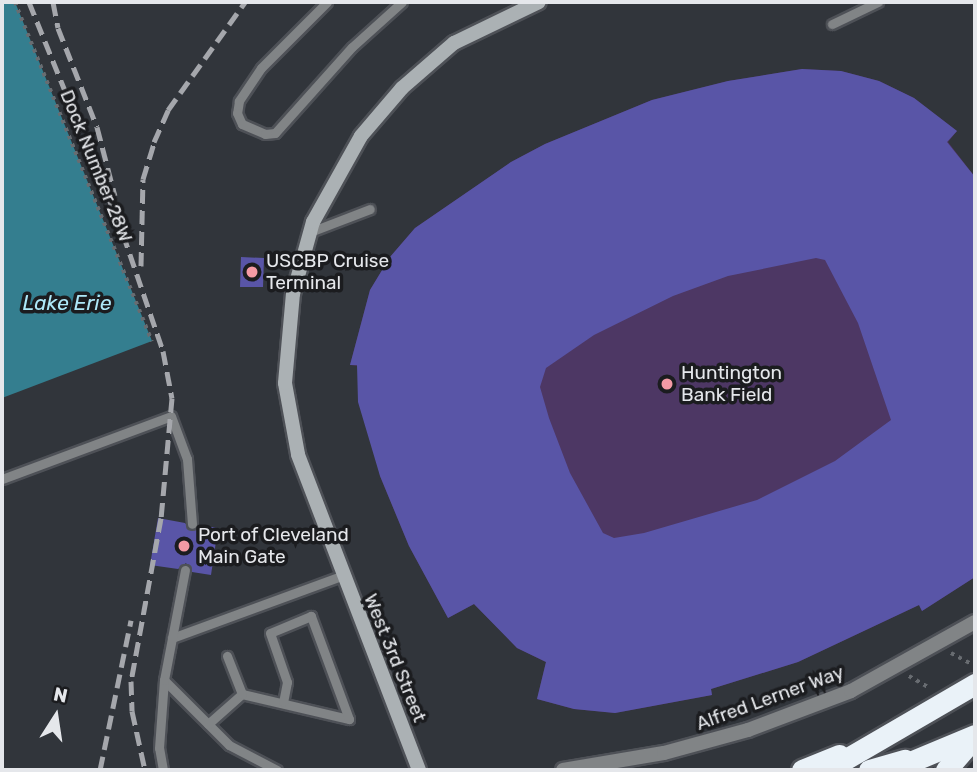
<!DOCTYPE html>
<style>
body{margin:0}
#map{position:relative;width:977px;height:772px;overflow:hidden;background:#31353b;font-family:Rubik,sans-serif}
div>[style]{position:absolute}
.green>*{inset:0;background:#4d3764}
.water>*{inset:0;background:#347e8f}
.building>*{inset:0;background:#5955a7}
.path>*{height:3.5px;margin-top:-1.75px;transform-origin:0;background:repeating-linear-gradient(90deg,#686c71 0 3.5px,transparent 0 8.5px)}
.roads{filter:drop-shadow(2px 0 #4e5157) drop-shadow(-2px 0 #4e5157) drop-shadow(0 2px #4e5157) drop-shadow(0 -2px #4e5157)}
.lane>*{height:9px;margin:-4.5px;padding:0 4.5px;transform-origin:4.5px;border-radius:4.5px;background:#818486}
.street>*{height:14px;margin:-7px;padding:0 7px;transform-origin:7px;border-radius:7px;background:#818486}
.secondary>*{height:14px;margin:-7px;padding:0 7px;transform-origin:7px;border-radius:7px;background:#abb1b4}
.highway>*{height:21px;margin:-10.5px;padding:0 10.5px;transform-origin:10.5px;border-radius:10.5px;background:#eaf2f8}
.rail>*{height:5px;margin-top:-2.5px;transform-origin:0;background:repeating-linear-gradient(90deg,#a5a7ac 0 14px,transparent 0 21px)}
.dots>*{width:19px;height:19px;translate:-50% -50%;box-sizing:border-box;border:4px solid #1b1c1f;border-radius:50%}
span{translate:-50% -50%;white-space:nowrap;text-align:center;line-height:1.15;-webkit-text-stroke:7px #1b1c1f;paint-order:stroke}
.street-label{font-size:19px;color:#e5e7eb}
.poi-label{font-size:19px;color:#e5e7eb}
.left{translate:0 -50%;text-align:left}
.water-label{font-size:21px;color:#aee8f8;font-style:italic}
.frame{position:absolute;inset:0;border:4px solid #e5e7eb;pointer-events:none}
.north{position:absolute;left:21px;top:681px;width:70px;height:70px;-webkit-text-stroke:5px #1b1c1f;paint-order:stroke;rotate:12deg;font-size:19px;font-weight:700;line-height:28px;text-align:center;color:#e5e7eb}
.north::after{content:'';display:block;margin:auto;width:24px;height:32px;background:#e5e7eb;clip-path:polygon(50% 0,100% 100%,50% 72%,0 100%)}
</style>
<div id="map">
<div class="green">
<i style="clip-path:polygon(802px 69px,841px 71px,879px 81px,914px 98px,957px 131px,948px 142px,975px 177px,975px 577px,922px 611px,919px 605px,798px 662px,711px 689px,712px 695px,615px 713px,574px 709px,537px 699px,546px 662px,517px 648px,474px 604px,448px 618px,409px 546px,380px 476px,357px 366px,350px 365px,370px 290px,390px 257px,415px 228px,511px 162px,545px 144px,652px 100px,728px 81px)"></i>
</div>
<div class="water">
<i style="clip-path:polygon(2px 2px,15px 2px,152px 341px,2px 398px)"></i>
</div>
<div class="building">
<i style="clip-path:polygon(evenodd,802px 69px,841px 71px,879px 81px,914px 98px,957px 131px,947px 142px,975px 177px,975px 577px,922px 611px,919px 605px,798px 662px,711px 689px,712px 695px,615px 713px,574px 709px,537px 699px,546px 662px,517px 648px,474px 604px,448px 618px,409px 546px,380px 476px,358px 402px,357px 365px,350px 365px,370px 290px,390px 257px,415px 228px,511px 162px,545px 144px,652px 100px,728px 81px,802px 69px,816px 258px,825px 260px,858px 323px,891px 420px,835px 461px,757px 500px,644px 533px,614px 538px,603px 533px,570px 473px,549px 418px,540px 387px,546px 368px,594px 335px,673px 296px,728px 276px,816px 258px)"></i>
<i style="clip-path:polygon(241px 257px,264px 258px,263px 287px,240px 287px)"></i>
<i style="clip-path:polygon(158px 518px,185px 523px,192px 531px,199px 525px,218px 528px,211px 575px,192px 572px,186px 563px,178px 569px,150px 565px)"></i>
</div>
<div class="path">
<i style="left:15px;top:2px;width:366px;rotate:68deg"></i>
<i style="left:951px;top:653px;width:27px;rotate:28deg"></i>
<i style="left:909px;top:676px;width:24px;rotate:30deg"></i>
</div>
<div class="roads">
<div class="lane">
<i style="left:327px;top:2px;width:93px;rotate:135deg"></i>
<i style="left:261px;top:68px;width:40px;rotate:124deg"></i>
<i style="left:239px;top:101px;width:12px;rotate:99deg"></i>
<i style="left:237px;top:113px;width:12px;rotate:66deg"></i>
<i style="left:242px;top:124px;width:25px;rotate:23deg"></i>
<i style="left:265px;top:134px;width:10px;rotate:-6deg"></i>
<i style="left:275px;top:133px;width:115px;rotate:-48.2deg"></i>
<i style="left:352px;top:47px;width:67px;rotate:-42deg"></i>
<i style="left:832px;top:24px;width:51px;rotate:-25.6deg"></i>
<i style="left:310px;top:232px;width:64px;rotate:-21deg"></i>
<i style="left:2px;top:479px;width:180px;rotate:-20.4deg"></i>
<i style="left:171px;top:416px;width:46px;rotate:69.6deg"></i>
<i style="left:187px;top:459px;width:65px;rotate:85.6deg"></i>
<i style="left:172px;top:638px;width:180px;rotate:-20.1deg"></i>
<i style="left:164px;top:680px;width:92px;rotate:45deg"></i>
<i style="left:229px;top:745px;width:54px;rotate:27.5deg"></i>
<i style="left:242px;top:694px;width:110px;rotate:13.2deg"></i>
<i style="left:349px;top:719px;width:110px;rotate:-110.3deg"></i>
<i style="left:311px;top:616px;width:44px;rotate:157.5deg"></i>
<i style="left:270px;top:633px;width:52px;rotate:70.9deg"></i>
<i style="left:287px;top:682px;width:20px;rotate:101deg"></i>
<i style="left:208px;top:724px;width:45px;rotate:-41.4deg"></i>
<i style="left:242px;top:694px;width:41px;rotate:-111.5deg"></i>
<i style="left:163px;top:770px;width:22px;rotate:-100deg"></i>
<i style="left:159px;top:748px;width:68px;rotate:-85.8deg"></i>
<i style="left:164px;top:680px;width:112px;rotate:-79.2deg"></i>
</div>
<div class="street">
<i style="left:563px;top:770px;width:102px;rotate:-9.6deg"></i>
<i style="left:664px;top:753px;width:87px;rotate:-15.3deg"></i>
<i style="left:748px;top:730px;width:110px;rotate:-20.7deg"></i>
<i style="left:851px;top:691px;width:142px;rotate:-29.1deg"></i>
</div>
<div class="secondary">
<i style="left:419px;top:770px;width:338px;rotate:-111deg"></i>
<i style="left:298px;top:454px;width:72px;rotate:-100.4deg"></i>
<i style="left:285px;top:383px;width:89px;rotate:-84.9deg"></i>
<i style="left:293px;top:294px;width:75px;rotate:-74.5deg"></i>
<i style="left:313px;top:222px;width:98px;rotate:-60.8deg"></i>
<i style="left:361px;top:136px;width:63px;rotate:-49.5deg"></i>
<i style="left:402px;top:88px;width:69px;rotate:-40.9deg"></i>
<i style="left:454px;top:43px;width:94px;rotate:-25.8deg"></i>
</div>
<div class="highway">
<i style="left:802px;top:770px;width:40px;rotate:-22deg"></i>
<i style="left:827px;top:770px;width:171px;rotate:-30.2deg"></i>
<i style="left:869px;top:770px;width:37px;rotate:-16deg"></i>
<i style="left:891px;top:770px;width:91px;rotate:-22.6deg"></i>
<i style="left:946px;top:770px;width:43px;rotate:-48.8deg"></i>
</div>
</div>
<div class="rail">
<i style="left:29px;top:2px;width:250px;rotate:67.9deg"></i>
<i style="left:123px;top:234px;width:124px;rotate:71.1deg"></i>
<i style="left:163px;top:351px;width:48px;rotate:79.2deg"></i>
<i style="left:172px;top:398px;width:121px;rotate:95.2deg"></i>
<i style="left:161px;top:518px;width:166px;rotate:100.4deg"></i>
<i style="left:131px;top:681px;width:30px;rotate:88deg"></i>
<i style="left:132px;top:711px;width:60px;rotate:77.6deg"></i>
<i style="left:53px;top:2px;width:26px;rotate:79deg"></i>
<i style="left:58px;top:28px;width:106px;rotate:68.5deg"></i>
<i style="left:97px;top:127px;width:71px;rotate:75.4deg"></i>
<i style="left:141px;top:266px;width:87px;rotate:-88.7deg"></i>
<i style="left:143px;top:179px;width:39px;rotate:-73deg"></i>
<i style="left:154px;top:142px;width:35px;rotate:-66deg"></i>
<i style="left:168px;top:110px;width:133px;rotate:-54.5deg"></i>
<i style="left:100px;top:770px;width:153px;rotate:-78.3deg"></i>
</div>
<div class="dots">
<i style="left:252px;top:272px;background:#f49aa5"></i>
<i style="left:667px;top:384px;background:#f49aa5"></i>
<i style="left:184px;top:546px;background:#f49aa5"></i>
</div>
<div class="street-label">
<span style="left:96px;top:166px;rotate:68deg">Dock Number 28W</span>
<span style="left:395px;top:658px;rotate:68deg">West 3rd Street</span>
<span style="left:770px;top:698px;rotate:-20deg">Alfred Lerner Way</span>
</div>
<div class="poi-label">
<span class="left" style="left:266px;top:272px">USCBP Cruise<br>Terminal</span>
<span class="left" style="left:681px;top:384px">Huntington<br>Bank Field</span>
<span class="left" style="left:198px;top:546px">Port of Cleveland<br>Main Gate</span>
</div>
<div class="water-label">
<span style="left:67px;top:303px">Lake Erie</span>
</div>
<div class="frame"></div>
<div class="north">N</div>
</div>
